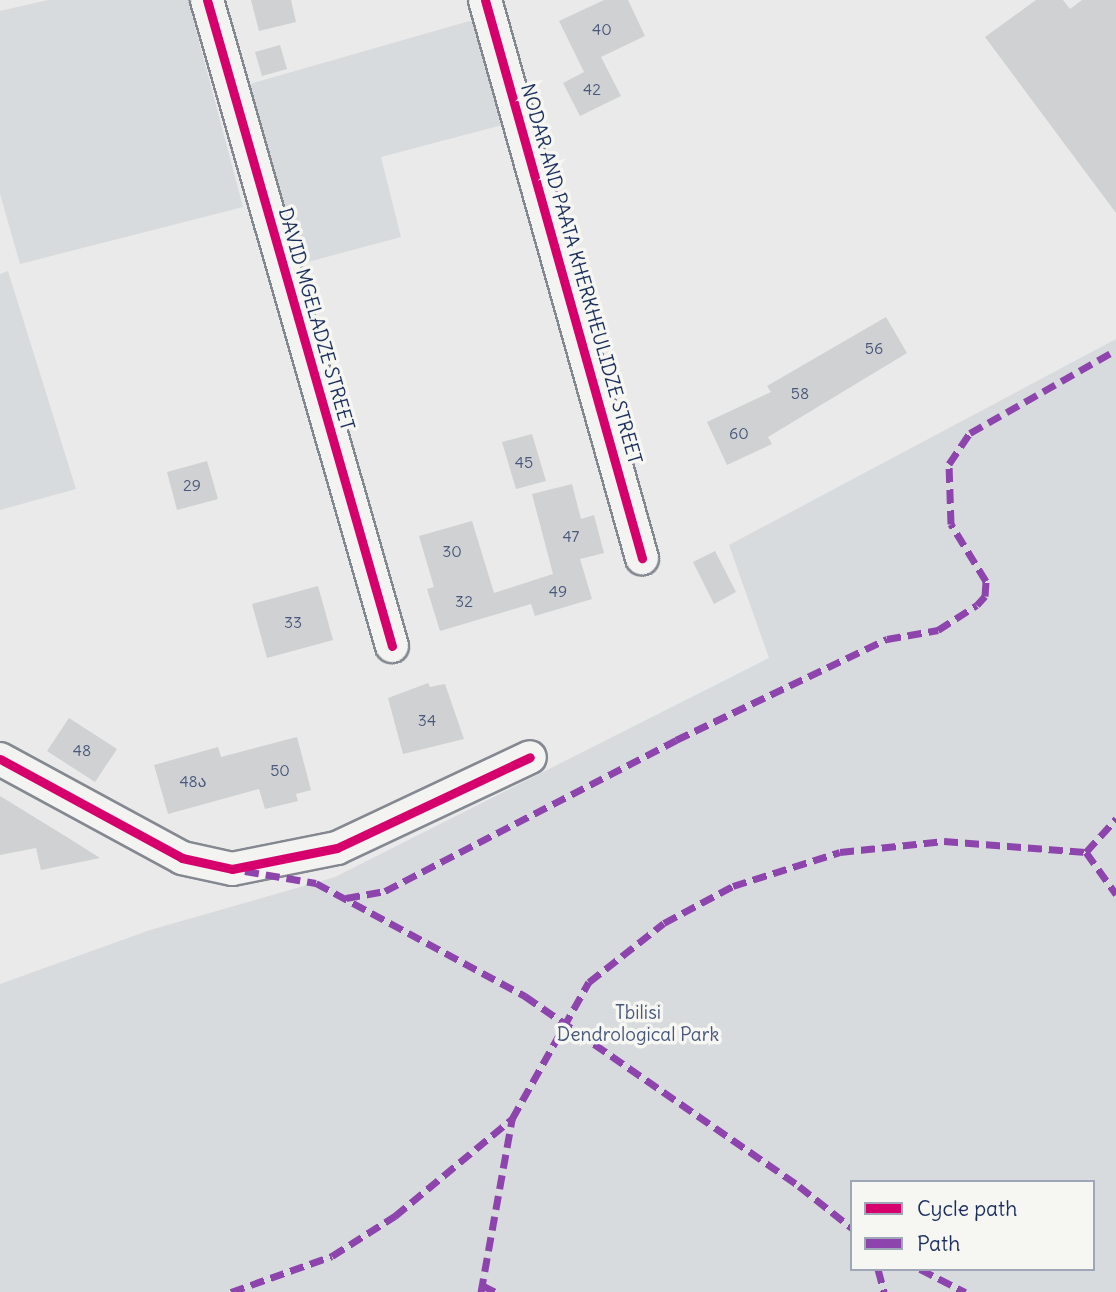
<!DOCTYPE html>
<meta charset="utf-8">
<style>
body{margin:0}
#map{position:relative;width:1116px;height:1292px;overflow:hidden;background:#e9eae9;font-family:Delius,"Noto Sans Georgian",sans-serif}
div>[style]{position:absolute}
.green>*{inset:0;background:#d8dbde}
.building>*{inset:0;background:#d0d1d3}
.roads{filter:drop-shadow(2px 0 #848890) drop-shadow(-2px 0 #848890) drop-shadow(0 2px #848890) drop-shadow(0 -2px #848890)}
.minor>*{height:32px;margin:-16px;padding:0 16px;transform-origin:16px;border-radius:16px;background:#f3f3f2}
.quiet>*{height:7px;margin-top:-3.5px;transform-origin:0;background:repeating-linear-gradient(90deg,#8e44ad 0 14px,transparent 0 21px)}
.cycleway>*{height:9px;margin:-4.5px;padding:0 4.5px;transform-origin:4.5px;border-radius:4.5px;background:#d6006c}
span{translate:-50% -50%;white-space:nowrap;text-align:center;line-height:1.15;-webkit-text-stroke:7px #f6f6f2;paint-order:stroke}
.number-label{font-size:16px;color:#48587b}
.number-label span{-webkit-text-stroke-width:0}
.street-label{font-size:19px;color:#1b2f5e}
.park-label{font-size:19px;color:#47577c}
.legend{position:absolute;left:850px;top:1180px;width:245px;height:91px;box-sizing:border-box;background:#f6f6f2;border:2px solid #9ea6b7;margin:0;padding:9px 12px;list-style:none;font-size:21px;color:#1b2f5e}
.legend li{display:flex;align-items:center;gap:14px;height:35px}
.legend b{width:35px;border:2px solid #9ea6b7}
</style>
<div id="map">
<div class="green">
<i style="clip-path:polygon(48px 0,188px 0,243px 207px,20px 264px,0 194px,0 11px)"></i>
<i style="clip-path:polygon(473px 20px,506px 124px,381px 157px,401px 237px,293px 266px,250px 84px)"></i>
<i style="clip-path:polygon(8px 271px,76px 489px,0 510px,0 274px)"></i>
<i style="clip-path:polygon(evenodd,1116px 339px,1116px 1292px,0 1292px,0 984px,150px 930px,335px 877px,769px 658px,729px 545px,1116px 339px,852px 1182px,1093px 1182px,1093px 1269px,852px 1269px,852px 1182px)"></i>
</div>
<div class="building">
<i style="clip-path:polygon(251px 0,291px 0,296px 22px,259px 31px)"></i>
<i style="clip-path:polygon(604px 0,628px 0,645px 36px,601px 57px,621px 96px,580px 116px,563px 83px,584px 72px,559px 21px)"></i>
<i style="clip-path:polygon(1036px 0,1063px 0,1070px 9px,1082px 0,1116px 0,1116px 213px,985px 37px)"></i>
<i style="clip-path:polygon(280px 45px,287px 69px,262px 76px,255px 52px)"></i>
<i style="clip-path:polygon(886px 317px,907px 353px,768px 437px,772px 444px,727px 465px,707px 422px,771px 392px,767px 386px)"></i>
<i style="clip-path:polygon(532px 434px,546px 481px,516px 489px,502px 442px)"></i>
<i style="clip-path:polygon(207px 461px,218px 499px,177px 510px,167px 472px)"></i>
<i style="clip-path:polygon(572px 484px,581px 519px,594px 515px,604px 553px,580px 559px,592px 599px,535px 616px,531px 604px,440px 631px,427px 589px,434px 587px,419px 536px,472px 521px,494px 593px,553px 574px,532px 494px)"></i>
<i style="clip-path:polygon(715px 551px,736px 592px,714px 604px,693px 562px)"></i>
<i style="clip-path:polygon(318px 586px,333px 640px,267px 658px,252px 604px)"></i>
<i style="clip-path:polygon(428px 683px,430px 687px,445px 684px,464px 739px,403px 754px,388px 698px)"></i>
<i style="clip-path:polygon(69px 718px,117px 749px,95px 782px,47px 751px)"></i>
<i style="clip-path:polygon(297px 737px,311px 790px,296px 794px,298px 801px,265px 809px,259px 789px,168px 814px,154px 765px,218px 747px,221px 757px)"></i>
<i style="clip-path:polygon(0 796px,70px 839px,100px 858px,41px 870px,36px 848px,0 855px)"></i>
</div>
<div class="roads">
<div class="minor">
<i style="left:207px;top:0;width:672px;rotate:74.02deg"></i>
<i style="left:485px;top:0;width:580px;rotate:74.29deg"></i>
<i style="left:0;top:759px;width:207px;rotate:28.5deg"></i>
<i style="left:182px;top:858px;width:51px;rotate:12.4deg"></i>
<i style="left:232px;top:869px;width:107px;rotate:-11.3deg"></i>
<i style="left:337px;top:848px;width:213px;rotate:-25.2deg"></i>
</div>
</div>
<div class="quiet">
<i style="left:1086px;top:852px;width:52px;rotate:54.5deg"></i>
<i style="left:1086px;top:852px;width:45px;rotate:-47.7deg"></i>
<i style="left:245px;top:871px;width:72px;rotate:9.6deg"></i>
<i style="left:316px;top:883px;width:238px;rotate:28.4deg"></i>
<i style="left:525px;top:996px;width:333px;rotate:34.7deg"></i>
<i style="left:799px;top:1186px;width:68px;rotate:38.4deg"></i>
<i style="left:346px;top:898px;width:40px;rotate:-10deg"></i>
<i style="left:385px;top:891px;width:328px;rotate:-27.4deg"></i>
<i style="left:676px;top:740px;width:234px;rotate:-25.6deg"></i>
<i style="left:887px;top:639px;width:52px;rotate:-10deg"></i>
<i style="left:938px;top:630px;width:46px;rotate:-32.7deg"></i>
<i style="left:977px;top:605px;width:12px;rotate:-48deg"></i>
<i style="left:985px;top:596px;width:15px;rotate:-86deg"></i>
<i style="left:986px;top:581px;width:67px;rotate:-121.6deg"></i>
<i style="left:951px;top:524px;width:60px;rotate:-91.9deg"></i>
<i style="left:949px;top:464px;width:37px;rotate:-56deg"></i>
<i style="left:970px;top:433px;width:168px;rotate:-29.6deg"></i>
<i style="left:878px;top:1269px;width:24px;rotate:75deg"></i>
<i style="left:920px;top:1269px;width:51px;rotate:27.1deg"></i>
<i style="left:482px;top:1285px;width:16px;rotate:27deg"></i>
<i style="left:231px;top:1292px;width:107px;rotate:-19.6deg"></i>
<i style="left:332px;top:1256px;width:75px;rotate:-32.4deg"></i>
<i style="left:395px;top:1216px;width:152px;rotate:-39.7deg"></i>
<i style="left:512px;top:1119px;width:157px;rotate:-60.7deg"></i>
<i style="left:589px;top:982px;width:95px;rotate:-38.2deg"></i>
<i style="left:664px;top:923px;width:78px;rotate:-28.2deg"></i>
<i style="left:733px;top:886px;width:112px;rotate:-17.6deg"></i>
<i style="left:840px;top:852px;width:105px;rotate:-6deg"></i>
<i style="left:944px;top:841px;width:142px;rotate:4.4deg"></i>
<i style="left:481px;top:1292px;width:176px;rotate:-79.8deg"></i>
</div>
<div class="cycleway">
<i style="left:207px;top:0;width:672px;rotate:74.02deg"></i>
<i style="left:485px;top:0;width:580px;rotate:74.29deg"></i>
<i style="left:0;top:759px;width:207px;rotate:28.5deg"></i>
<i style="left:182px;top:858px;width:51px;rotate:12.4deg"></i>
<i style="left:232px;top:869px;width:107px;rotate:-11.3deg"></i>
<i style="left:337px;top:848px;width:213px;rotate:-25.2deg"></i>
</div>
<div class="number-label">
<span style="left:602px;top:29px">40</span>
<span style="left:592px;top:89px">42</span>
<span style="left:874px;top:348px">56</span>
<span style="left:800px;top:393px">58</span>
<span style="left:739px;top:433px">60</span>
<span style="left:524px;top:462px">45</span>
<span style="left:192px;top:485px">29</span>
<span style="left:571px;top:536px">47</span>
<span style="left:452px;top:551px">30</span>
<span style="left:558px;top:591px">49</span>
<span style="left:464px;top:601px">32</span>
<span style="left:293px;top:622px">33</span>
<span style="left:427px;top:720px">34</span>
<span style="left:82px;top:750px">48</span>
<span style="left:280px;top:770px">50</span>
<span style="left:193px;top:781px">48ა</span>
</div>
<div class="street-label">
<span style="left:581px;top:274px;rotate:74deg">NODAR AND PAATA KHERKHEULIDZE STREET</span>
<span style="left:316px;top:319px;rotate:74deg">DAVID MGELADZE STREET</span>
</div>
<div class="park-label">
<span style="left:638px;top:1024px">Tbilisi<br>Dendrological Park</span>
</div>
<ul class="legend">
<li><b style="height:9px;background:#d6006c"></b>Cycle path</li>
<li><b style="height:9px;background:#8e44ad"></b>Path</li>
</ul>
</div>
